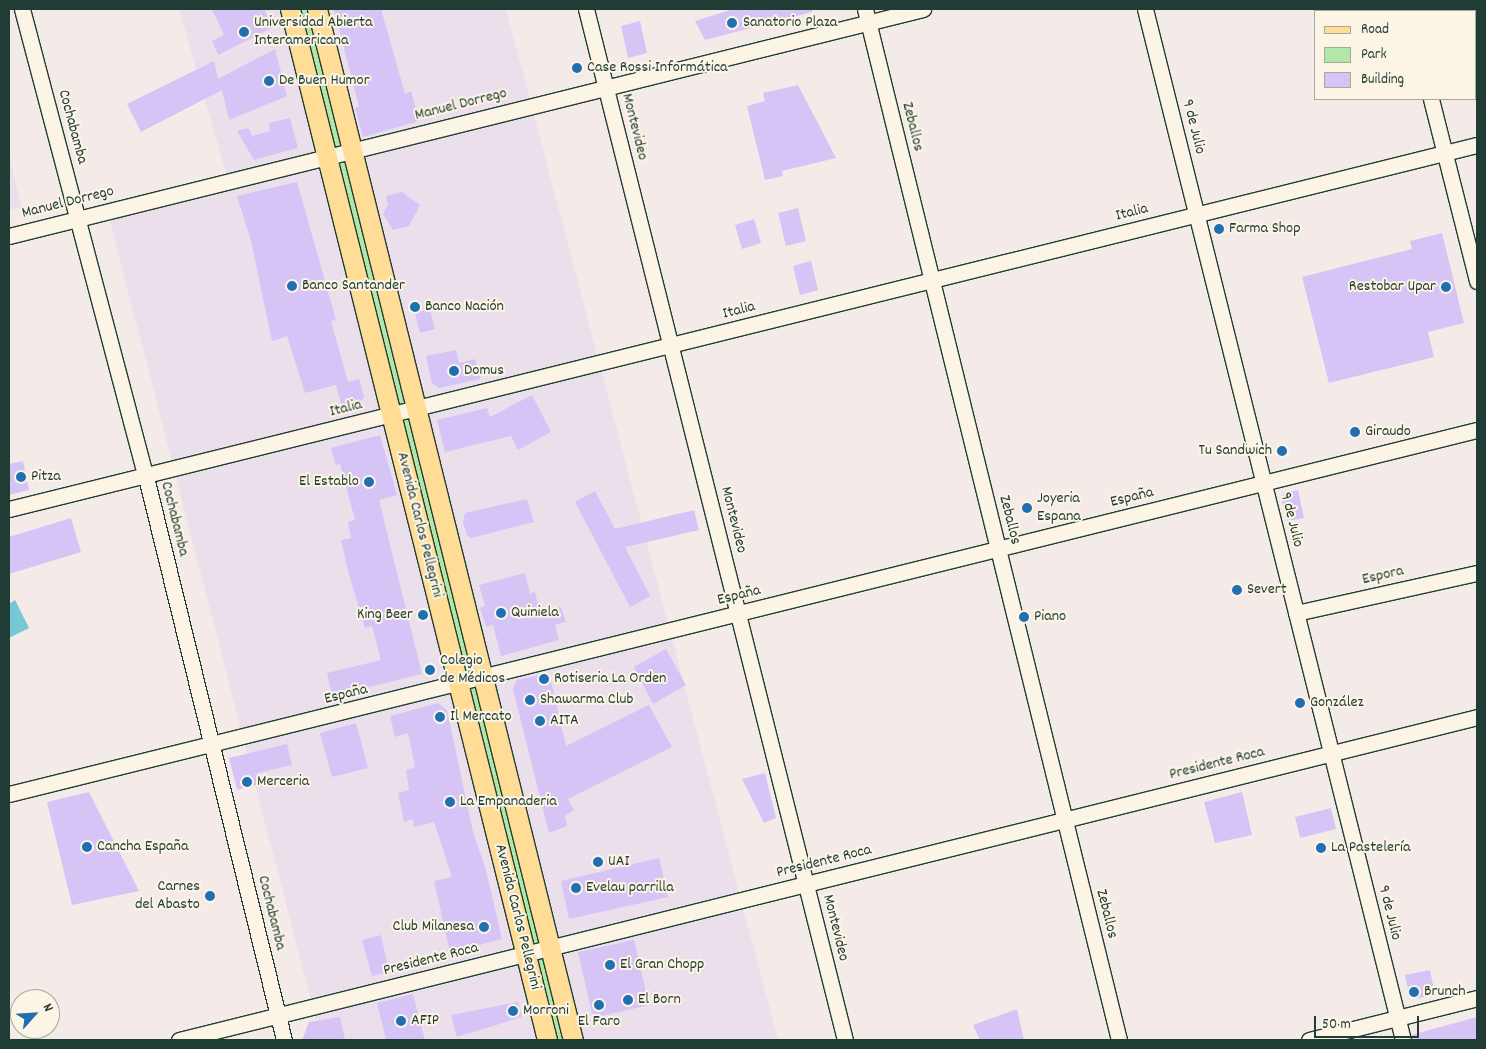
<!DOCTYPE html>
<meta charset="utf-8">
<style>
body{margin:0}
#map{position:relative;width:1486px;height:1049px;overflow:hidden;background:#f4ebe8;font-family:Dekko,sans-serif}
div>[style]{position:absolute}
.built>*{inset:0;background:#ebdfec}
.green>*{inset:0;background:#b2e7aa}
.water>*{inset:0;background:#78c6d6}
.building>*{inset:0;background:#d5c4f5}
.roads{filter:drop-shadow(1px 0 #1f3d34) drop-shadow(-1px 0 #1f3d34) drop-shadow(0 1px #1f3d34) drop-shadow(0 -1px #1f3d34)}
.minor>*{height:15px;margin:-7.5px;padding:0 7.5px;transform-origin:7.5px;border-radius:7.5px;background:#fcf5e5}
.major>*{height:19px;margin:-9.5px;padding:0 9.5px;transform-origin:9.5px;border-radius:9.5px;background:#ffdd96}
.dots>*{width:14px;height:14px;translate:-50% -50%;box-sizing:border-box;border:2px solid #fcf5e5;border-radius:50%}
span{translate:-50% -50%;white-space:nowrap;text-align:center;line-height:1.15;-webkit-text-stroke:4px #fcf5e5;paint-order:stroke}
.poi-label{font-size:16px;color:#1f3d34}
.left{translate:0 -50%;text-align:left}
.right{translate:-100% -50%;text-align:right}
.street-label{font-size:16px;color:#1f3d34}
.frame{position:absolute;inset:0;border:10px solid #1f3d34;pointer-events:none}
.legend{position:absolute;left:1314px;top:10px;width:162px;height:90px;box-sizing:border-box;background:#fcf5e5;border:1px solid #a4ab9e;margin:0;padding:6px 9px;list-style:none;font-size:15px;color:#1f3d34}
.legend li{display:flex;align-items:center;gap:10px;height:25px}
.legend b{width:25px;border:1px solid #a4ab9e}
.north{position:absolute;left:10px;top:989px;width:50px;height:50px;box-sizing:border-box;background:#fcf5e5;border:1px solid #a4ab9e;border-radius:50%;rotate:64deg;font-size:14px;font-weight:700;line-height:20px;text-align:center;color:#1f3d34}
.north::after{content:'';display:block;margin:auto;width:18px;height:22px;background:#1f6fb2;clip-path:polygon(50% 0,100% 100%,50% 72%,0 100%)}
.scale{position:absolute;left:1314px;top:1016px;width:105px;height:22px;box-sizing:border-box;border:2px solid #1f3d34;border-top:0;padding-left:6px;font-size:15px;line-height:18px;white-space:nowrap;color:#1f3d34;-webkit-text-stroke:4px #fcf5e5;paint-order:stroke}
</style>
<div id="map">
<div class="built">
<i style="clip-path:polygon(179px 9px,506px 9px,778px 1040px,321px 1040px,105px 202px,231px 191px)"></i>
<i style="clip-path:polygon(9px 154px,22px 207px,9px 210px)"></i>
</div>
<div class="green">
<i style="clip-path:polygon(290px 9px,317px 9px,573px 1040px,547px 1040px)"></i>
</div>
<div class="water">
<i style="clip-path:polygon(15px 600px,29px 628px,9px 638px,9px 604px)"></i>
</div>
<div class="building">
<i style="clip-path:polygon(212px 9px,264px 9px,272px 28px,218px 55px,212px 41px,224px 35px)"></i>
<i style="clip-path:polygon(334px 9px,381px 9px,405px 94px,411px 91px,419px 121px,363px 137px,355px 108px,359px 107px)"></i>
<i style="clip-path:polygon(733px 9px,812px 9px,812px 12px,705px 40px,695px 21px)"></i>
<i style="clip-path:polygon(640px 21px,647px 53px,628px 58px,621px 26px)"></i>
<i style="clip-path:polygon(275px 49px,287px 96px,229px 120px,222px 90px,141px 132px,127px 104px,214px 61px,218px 79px)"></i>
<i style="clip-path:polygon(798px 85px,836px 158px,782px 171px,783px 176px,765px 180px,747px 106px,765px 101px,763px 93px)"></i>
<i style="clip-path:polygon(290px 118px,298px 148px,254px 160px,237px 131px,248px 128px,252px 136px,270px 131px,269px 123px)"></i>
<i style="clip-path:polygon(297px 182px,336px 320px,331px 321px,348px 382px,359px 379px,364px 397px,358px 406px,343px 410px,336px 385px,305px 393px,287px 336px,272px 341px,251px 241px,237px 196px)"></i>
<i style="clip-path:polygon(402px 192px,420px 205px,409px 226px,393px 230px,383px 214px,388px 204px,386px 196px)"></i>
<i style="clip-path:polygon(798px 208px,806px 241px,786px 246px,778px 213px)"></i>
<i style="clip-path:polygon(754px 219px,761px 243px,742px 249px,735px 225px)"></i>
<i style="clip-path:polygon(1442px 233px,1464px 323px,1428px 332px,1434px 357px,1329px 383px,1302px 277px,1412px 249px,1410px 241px)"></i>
<i style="clip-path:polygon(811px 261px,818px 290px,800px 295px,793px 266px)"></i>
<i style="clip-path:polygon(430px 309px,435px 329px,420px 333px,415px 313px)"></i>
<i style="clip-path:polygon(456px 350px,459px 363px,475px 359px,480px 379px,439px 388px,432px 383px,426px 356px)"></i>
<i style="clip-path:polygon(532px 395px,551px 432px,518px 450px,511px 436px,445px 452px,437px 420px,487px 408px,490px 417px)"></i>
<i style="clip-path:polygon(380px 435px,397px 495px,379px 500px,422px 674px,332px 696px,327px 673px,381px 660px,372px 626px,365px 628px,348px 571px,341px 540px,351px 538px,348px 522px,355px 520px,340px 464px,336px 465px,331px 448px)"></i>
<i style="clip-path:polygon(23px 461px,29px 490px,9px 495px,9px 464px)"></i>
<i style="clip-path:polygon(1298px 490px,1304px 518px,1287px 521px,1281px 498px,1284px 493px)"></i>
<i style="clip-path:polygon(595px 491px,615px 529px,694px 510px,699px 530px,625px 547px,650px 596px,630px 607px,575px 502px)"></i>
<i style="clip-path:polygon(527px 499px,534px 522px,471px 538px,467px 535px,463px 523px,465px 513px)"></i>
<i style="clip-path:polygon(71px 518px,81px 552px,9px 574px,9px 537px)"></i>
<i style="clip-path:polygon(525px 573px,530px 594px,535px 592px,540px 613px,561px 607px,566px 622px,555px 625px,559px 640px,501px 656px,493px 625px,486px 627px,480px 608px,485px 606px,479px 585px)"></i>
<i style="clip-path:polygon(666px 649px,686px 685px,653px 704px,634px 667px)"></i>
<i style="clip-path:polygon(549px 673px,566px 746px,649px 705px,672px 747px,568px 799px,574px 810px,565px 816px,567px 826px,549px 833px,513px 689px,517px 680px)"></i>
<i style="clip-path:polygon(438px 703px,447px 710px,473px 832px,486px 870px,502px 939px,450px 952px,434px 881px,452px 877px,434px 822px,414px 827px,413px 819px,404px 822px,398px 793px,409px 790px,406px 770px,415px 767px,408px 733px,395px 737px,390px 716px)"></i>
<i style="clip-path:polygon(356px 723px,368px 768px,332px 777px,320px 733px)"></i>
<i style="clip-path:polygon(287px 744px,292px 765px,257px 773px,260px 784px,237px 790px,229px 758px)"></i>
<i style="clip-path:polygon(765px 773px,776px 818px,764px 823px,742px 779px)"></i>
<i style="clip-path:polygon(89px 792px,139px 891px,72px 905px,47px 802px)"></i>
<i style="clip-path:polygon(1242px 792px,1252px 835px,1215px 843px,1204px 802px)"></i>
<i style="clip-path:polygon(1331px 808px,1336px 829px,1300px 838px,1295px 817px)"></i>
<i style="clip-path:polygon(659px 858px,668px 897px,569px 919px,561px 881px)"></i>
<i style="clip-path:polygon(381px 935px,389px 972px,372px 976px,362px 940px)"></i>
<i style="clip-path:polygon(634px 940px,649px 1005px,593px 1018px,578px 952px)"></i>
<i style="clip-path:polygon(1430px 970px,1435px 995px,1414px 999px,1409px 994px,1405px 975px)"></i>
<i style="clip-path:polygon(413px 994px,425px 1040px,386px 1040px,377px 1003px)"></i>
<i style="clip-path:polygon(518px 1002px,522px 1017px,457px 1037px,451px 1015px)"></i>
<i style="clip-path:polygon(1017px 1009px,1024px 1040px,980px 1040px,973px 1025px)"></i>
<i style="clip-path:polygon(340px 1017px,345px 1040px,302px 1040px,309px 1022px)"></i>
<i style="clip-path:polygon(1477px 1017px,1477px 1040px,1412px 1040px,1411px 1035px)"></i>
</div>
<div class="roads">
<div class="minor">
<i style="left:22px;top:9px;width:484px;rotate:75.2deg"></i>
<i style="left:146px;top:477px;width:580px;rotate:76.23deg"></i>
<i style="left:586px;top:9px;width:1063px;rotate:75.9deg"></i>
<i style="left:865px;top:9px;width:1062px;rotate:76.16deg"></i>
<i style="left:1145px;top:9px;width:1063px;rotate:75.95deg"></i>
<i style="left:1408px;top:9px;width:2px;rotate:90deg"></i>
<i style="left:1431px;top:99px;width:188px;rotate:75.8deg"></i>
<i style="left:9px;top:236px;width:942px;rotate:-13.95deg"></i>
<i style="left:9px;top:509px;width:1512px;rotate:-13.93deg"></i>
<i style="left:1296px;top:613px;width:185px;rotate:-12.5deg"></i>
<i style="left:9px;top:794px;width:1512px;rotate:-13.93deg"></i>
<i style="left:179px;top:1040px;width:1338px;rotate:-13.97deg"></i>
<i style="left:1309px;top:1040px;width:173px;rotate:-14deg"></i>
</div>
<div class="major">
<i style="left:290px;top:9px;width:1063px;rotate:76deg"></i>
<i style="left:317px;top:9px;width:1062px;rotate:76.06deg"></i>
</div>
</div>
<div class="dots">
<i style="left:732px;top:23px;background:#1f6fb2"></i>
<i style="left:244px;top:32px;background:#1f6fb2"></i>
<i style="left:577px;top:68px;background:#1f6fb2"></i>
<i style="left:269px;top:81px;background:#1f6fb2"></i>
<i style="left:1219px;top:229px;background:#1f6fb2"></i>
<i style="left:292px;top:286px;background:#1f6fb2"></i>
<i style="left:1446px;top:287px;background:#1f6fb2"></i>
<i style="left:415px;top:307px;background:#1f6fb2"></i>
<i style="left:454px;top:371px;background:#1f6fb2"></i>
<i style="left:1355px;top:432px;background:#1f6fb2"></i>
<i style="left:1282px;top:451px;background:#1f6fb2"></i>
<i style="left:21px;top:477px;background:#1f6fb2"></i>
<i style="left:369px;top:482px;background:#1f6fb2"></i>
<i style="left:1027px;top:508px;background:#1f6fb2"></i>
<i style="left:1237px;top:590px;background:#1f6fb2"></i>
<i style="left:501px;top:613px;background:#1f6fb2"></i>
<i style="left:423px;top:615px;background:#1f6fb2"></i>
<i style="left:1024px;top:617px;background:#1f6fb2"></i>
<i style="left:430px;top:670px;background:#1f6fb2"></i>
<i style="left:544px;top:679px;background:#1f6fb2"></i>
<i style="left:530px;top:700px;background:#1f6fb2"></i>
<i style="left:1300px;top:703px;background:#1f6fb2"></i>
<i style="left:440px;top:717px;background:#1f6fb2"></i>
<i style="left:540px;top:721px;background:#1f6fb2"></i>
<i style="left:247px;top:782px;background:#1f6fb2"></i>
<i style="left:450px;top:802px;background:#1f6fb2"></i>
<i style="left:87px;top:847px;background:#1f6fb2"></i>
<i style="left:1321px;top:848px;background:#1f6fb2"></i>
<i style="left:598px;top:862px;background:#1f6fb2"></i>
<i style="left:576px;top:888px;background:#1f6fb2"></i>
<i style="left:210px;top:896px;background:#1f6fb2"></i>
<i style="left:484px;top:927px;background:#1f6fb2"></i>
<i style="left:610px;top:965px;background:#1f6fb2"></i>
<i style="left:1414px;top:992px;background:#1f6fb2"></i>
<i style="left:628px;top:1000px;background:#1f6fb2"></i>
<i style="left:599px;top:1005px;background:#1f6fb2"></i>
<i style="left:513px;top:1011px;background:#1f6fb2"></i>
<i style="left:401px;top:1021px;background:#1f6fb2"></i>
</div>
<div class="poi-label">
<span class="left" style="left:254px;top:32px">Universidad Abierta<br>Interamericana</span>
<span class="left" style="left:743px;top:23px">Sanatorio Plaza</span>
<span class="left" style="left:587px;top:68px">Case Rossi Informática</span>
<span class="left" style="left:279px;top:81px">De Buen Humor</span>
<span class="left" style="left:1229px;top:229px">Farma Shop</span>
<span class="left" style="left:302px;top:286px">Banco Santander</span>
<span class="right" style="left:1436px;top:287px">Restobar Upar</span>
<span class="left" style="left:425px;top:307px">Banco Nación</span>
<span class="left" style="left:464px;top:371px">Domus</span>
<span class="left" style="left:1365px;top:432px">Giraudo</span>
<span class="right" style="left:1272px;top:451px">Tu Sandwich</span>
<span class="left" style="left:31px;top:477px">Pitza</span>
<span class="right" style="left:359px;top:482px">El Establo</span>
<span class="left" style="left:1037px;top:508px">Joyeria<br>Espana</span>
<span class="left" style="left:1247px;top:590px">Severt</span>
<span class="left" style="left:511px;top:613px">Quiniela</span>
<span class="right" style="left:413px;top:615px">King Beer</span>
<span class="left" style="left:1034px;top:617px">Piano</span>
<span class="left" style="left:440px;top:670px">Colegio<br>de Médicos</span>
<span class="left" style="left:554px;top:679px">Rotiseria La Orden</span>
<span class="left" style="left:540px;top:700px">Shawarma Club</span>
<span class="left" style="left:1310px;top:703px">González</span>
<span class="left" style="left:450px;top:717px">Il Mercato</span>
<span class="left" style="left:550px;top:721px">AITA</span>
<span class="left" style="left:257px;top:782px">Merceria</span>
<span class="left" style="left:460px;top:802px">La Empanaderia</span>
<span class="left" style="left:97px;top:847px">Cancha España</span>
<span class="left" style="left:1331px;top:848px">La Pastelería</span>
<span class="left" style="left:608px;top:862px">UAI</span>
<span class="right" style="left:200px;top:896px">Carnes<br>del Abasto</span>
<span class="left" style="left:586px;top:888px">Evelau parrilla</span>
<span class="right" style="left:474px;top:927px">Club Milanesa</span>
<span class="left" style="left:620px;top:965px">El Gran Chopp</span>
<span class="left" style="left:1424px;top:992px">Brunch</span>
<span class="left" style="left:638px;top:1000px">El Born</span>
<span class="left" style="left:523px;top:1011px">Morroni</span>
<span class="left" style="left:411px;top:1021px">AFIP</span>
<span style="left:599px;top:1022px">El Faro</span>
</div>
<div class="street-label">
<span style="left:461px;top:105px;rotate:-14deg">Manuel Dorrego</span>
<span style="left:72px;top:127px;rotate:75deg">Cochabamba</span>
<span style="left:634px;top:127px;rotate:76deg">Montevideo</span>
<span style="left:912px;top:127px;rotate:76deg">Zeballos</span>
<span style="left:1193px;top:127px;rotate:76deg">9 de Julio</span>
<span style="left:68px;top:203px;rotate:-14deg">Manuel Dorrego</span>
<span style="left:1132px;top:213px;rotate:-14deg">Italia</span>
<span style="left:739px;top:311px;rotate:-14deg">Italia</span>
<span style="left:346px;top:409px;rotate:-14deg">Italia</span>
<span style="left:1132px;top:498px;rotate:-14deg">España</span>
<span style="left:174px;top:519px;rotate:76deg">Cochabamba</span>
<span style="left:733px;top:520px;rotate:76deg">Montevideo</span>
<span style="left:1009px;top:520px;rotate:76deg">Zeballos</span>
<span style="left:1291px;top:520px;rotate:76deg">9 de Julio</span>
<span style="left:419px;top:525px;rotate:76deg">Avenida Carlos Pellegrini</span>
<span style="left:1383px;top:576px;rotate:-13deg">Espora</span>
<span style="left:739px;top:596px;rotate:-14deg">España</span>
<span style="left:346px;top:695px;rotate:-14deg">España</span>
<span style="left:1217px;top:764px;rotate:-14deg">Presidente Roca</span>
<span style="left:824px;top:862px;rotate:-14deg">Presidente Roca</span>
<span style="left:271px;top:913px;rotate:76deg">Cochabamba</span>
<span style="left:1389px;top:913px;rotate:76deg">9 de Julio</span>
<span style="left:1106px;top:914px;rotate:76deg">Zeballos</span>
<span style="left:517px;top:917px;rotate:76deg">Avenida Carlos Pellegrini</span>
<span style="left:835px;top:928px;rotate:76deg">Montevideo</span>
<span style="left:431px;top:960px;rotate:-14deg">Presidente Roca</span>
</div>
<div class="frame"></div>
<ul class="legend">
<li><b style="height:6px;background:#ffdd96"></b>Road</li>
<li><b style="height:14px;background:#b2e7aa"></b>Park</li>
<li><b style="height:14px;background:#d5c4f5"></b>Building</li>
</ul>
<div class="north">N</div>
<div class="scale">50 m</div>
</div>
